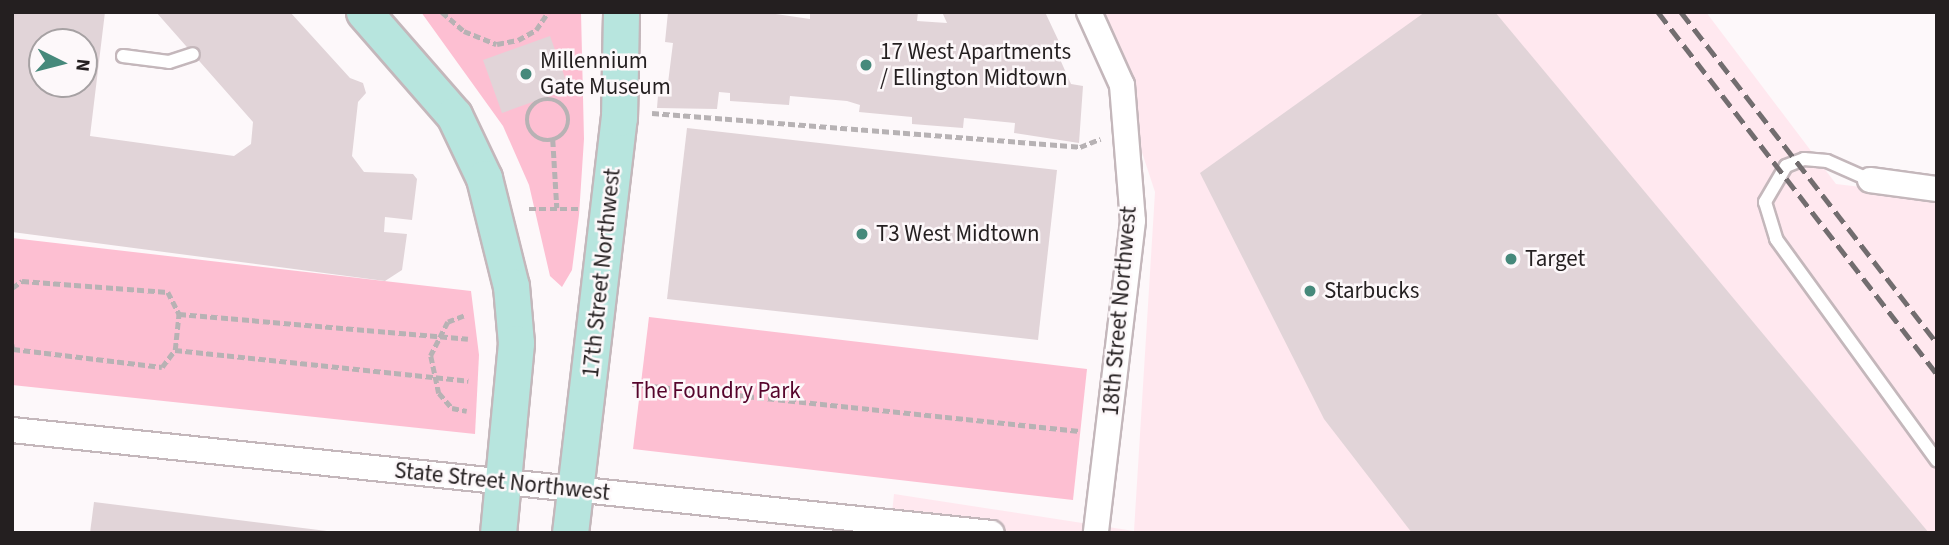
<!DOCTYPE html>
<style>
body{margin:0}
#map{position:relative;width:1949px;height:545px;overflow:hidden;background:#fdf8fa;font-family:"Source Sans 3",sans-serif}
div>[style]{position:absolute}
.built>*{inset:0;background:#ffe8ef}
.green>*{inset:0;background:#fdbfd2}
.building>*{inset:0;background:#e1d4d8}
.path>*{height:4.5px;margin-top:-2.25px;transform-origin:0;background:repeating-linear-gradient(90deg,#b7b2b4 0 7px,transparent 0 10.5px)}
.path>.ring{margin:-2.25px;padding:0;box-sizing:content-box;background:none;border:4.5px solid #b7b2b4;border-radius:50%}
.roads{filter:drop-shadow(2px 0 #c4b7bb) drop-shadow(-2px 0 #c4b7bb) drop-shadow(0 2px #c4b7bb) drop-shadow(0 -2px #c4b7bb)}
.service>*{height:12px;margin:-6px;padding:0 6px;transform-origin:6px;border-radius:6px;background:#fff}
.minor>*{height:24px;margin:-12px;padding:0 12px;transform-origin:12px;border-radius:12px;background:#fff}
.secondary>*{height:35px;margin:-17.5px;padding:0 17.5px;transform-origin:17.5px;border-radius:17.5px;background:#b7e5de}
.rail>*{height:5px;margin-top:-2.5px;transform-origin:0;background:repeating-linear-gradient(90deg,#726d6f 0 14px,transparent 0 21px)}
.dots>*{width:19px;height:19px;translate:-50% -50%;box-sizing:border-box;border:4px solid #fdf8fa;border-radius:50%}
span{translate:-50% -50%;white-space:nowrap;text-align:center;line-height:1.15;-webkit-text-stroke:5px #fdf8fa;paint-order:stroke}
.poi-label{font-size:23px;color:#241f20}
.left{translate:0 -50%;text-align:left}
.street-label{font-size:23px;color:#241f20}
.park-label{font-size:23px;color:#56052c}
.frame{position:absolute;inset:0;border:14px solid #241f20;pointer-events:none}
.north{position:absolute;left:28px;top:28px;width:70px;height:70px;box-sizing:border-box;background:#fdf8fa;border:2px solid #a6a1a3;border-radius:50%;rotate:96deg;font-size:19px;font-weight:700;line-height:28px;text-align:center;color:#241f20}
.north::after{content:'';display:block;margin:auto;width:24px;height:32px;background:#46897b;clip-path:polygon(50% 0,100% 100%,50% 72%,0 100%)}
</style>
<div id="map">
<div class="built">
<i style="clip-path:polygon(1096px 12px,1706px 12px,1836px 184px,1937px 196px,1937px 533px,890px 533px,894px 494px,1134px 531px,1155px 192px)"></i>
</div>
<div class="green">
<i style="clip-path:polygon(421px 12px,581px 12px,584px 139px,579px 215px,572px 270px,562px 287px,550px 276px,529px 185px,503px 126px)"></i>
<i style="clip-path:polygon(12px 238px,471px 291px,479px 355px,475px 434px,12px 385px)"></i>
<i style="clip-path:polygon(649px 317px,1087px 369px,1073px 500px,633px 449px)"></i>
</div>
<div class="building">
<i style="clip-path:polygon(evenodd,12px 12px,105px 12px,90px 136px,234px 156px,251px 144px,253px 122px,156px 12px,290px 12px,350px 78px,363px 83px,366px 93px,358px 102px,352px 156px,364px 172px,413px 174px,417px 179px,412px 220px,385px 217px,384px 232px,407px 234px,402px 270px,385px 281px,12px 232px,12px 12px,42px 42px,84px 42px,84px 84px,42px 84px,42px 42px)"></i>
<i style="clip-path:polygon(668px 12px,762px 12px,810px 19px,810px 12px,918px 12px,917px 21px,947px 23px,942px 12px,1045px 12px,1061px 46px,1055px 48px,1071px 84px,1083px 86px,1079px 143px,1014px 133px,1015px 123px,964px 118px,963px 128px,912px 124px,912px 117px,859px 112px,860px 105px,847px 101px,790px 96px,789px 105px,730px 101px,730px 93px,719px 92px,717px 109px,657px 108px,659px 82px,668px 83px,673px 43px,665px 42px)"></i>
<i style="clip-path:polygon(1425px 12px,1495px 12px,1929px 533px,1412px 533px,1324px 419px,1200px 173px)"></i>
<i style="clip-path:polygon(550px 36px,569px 89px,502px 113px,483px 60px)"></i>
<i style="clip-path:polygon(687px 128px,1057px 170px,1038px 340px,667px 299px)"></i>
<i style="clip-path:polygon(94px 502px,327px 531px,327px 533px,90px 533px)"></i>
</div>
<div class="path">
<i style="left:442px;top:12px;width:29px;rotate:41deg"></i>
<i style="left:464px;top:31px;width:35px;rotate:22deg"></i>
<i style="left:497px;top:44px;width:21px;rotate:-11deg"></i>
<i style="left:518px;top:40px;width:21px;rotate:-29deg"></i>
<i style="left:536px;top:30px;width:22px;rotate:-56deg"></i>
<i class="ring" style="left:527px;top:99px;width:37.5px;height:37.5px"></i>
<i style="left:652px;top:113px;width:429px;rotate:4.5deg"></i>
<i style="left:1080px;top:147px;width:22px;rotate:-22deg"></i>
<i style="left:553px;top:140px;width:68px;rotate:86.6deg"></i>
<i style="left:529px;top:209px;width:49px"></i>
<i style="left:12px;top:288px;width:12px;rotate:-35deg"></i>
<i style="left:22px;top:281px;width:146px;rotate:4.3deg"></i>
<i style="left:168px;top:292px;width:25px;rotate:63deg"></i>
<i style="left:179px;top:314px;width:290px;rotate:4.9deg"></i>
<i style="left:464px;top:316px;width:17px;rotate:159deg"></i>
<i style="left:448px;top:322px;width:38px;rotate:117deg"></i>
<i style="left:431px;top:356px;width:38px;rotate:78deg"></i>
<i style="left:439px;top:393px;width:20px;rotate:49deg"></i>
<i style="left:452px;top:408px;width:15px;rotate:11deg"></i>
<i style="left:12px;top:344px;width:5px;rotate:79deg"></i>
<i style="left:13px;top:349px;width:150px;rotate:6.9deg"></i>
<i style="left:162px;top:367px;width:21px;rotate:-53deg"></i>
<i style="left:175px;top:350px;width:295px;rotate:6deg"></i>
<i style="left:175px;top:350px;width:36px;rotate:-84deg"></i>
<i style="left:632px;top:384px;width:450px;rotate:6deg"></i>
</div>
<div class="roads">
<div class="service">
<i style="left:123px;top:56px;width:46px;rotate:7.4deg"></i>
<i style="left:169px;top:62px;width:25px;rotate:-18deg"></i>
<i style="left:1870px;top:180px;width:47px;rotate:-156.2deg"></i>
<i style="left:1827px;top:161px;width:23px;rotate:-175deg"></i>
<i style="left:1804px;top:159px;width:19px;rotate:159deg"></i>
<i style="left:1786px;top:166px;width:42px;rotate:120.3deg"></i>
<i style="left:1765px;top:202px;width:39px;rotate:73deg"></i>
<i style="left:1776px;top:239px;width:274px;rotate:54deg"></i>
</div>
<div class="minor">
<i style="left:1089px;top:12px;width:80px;rotate:65.7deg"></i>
<i style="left:1122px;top:85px;width:136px;rotate:85.4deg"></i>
<i style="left:1133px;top:221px;width:314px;rotate:96.8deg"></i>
<i style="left:1870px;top:180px;width:68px;rotate:7.7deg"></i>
<i style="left:12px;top:430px;width:985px;rotate:6deg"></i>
</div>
<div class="secondary">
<i style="left:364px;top:12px;width:137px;rotate:48.9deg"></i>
<i style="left:454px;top:115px;width:70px;rotate:64.5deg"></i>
<i style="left:484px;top:178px;width:111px;rotate:76deg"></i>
<i style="left:511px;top:286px;width:57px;rotate:85deg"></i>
<i style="left:516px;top:343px;width:191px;rotate:95.4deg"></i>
<i style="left:570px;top:533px;width:418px;rotate:-83.3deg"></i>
<i style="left:619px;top:118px;width:106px;rotate:-88.9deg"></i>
</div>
</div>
<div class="rail">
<i style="left:1658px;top:12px;width:457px;rotate:52.4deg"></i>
<i style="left:1681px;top:12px;width:418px;rotate:52.3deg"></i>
</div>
<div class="dots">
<i style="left:866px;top:65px;background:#46897b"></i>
<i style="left:526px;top:74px;background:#46897b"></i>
<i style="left:862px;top:234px;background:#46897b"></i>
<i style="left:1511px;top:259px;background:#46897b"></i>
<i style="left:1310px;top:291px;background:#46897b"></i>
</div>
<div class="poi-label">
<span class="left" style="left:880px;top:65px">17 West Apartments<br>/ Ellington Midtown</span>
<span class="left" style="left:540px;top:74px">Millennium<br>Gate Museum</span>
<span class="left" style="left:876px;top:234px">T3 West Midtown</span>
<span class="left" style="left:1525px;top:259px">Target</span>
<span class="left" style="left:1324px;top:291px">Starbucks</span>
</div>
<div class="street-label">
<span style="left:602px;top:273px;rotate:-84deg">17th Street Northwest</span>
<span style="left:1120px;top:311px;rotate:-85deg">18th Street Northwest</span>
<span style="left:502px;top:482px;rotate:6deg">State Street Northwest</span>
</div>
<div class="park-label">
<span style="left:716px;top:391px">The Foundry Park</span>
</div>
<div class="frame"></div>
<div class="north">N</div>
</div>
